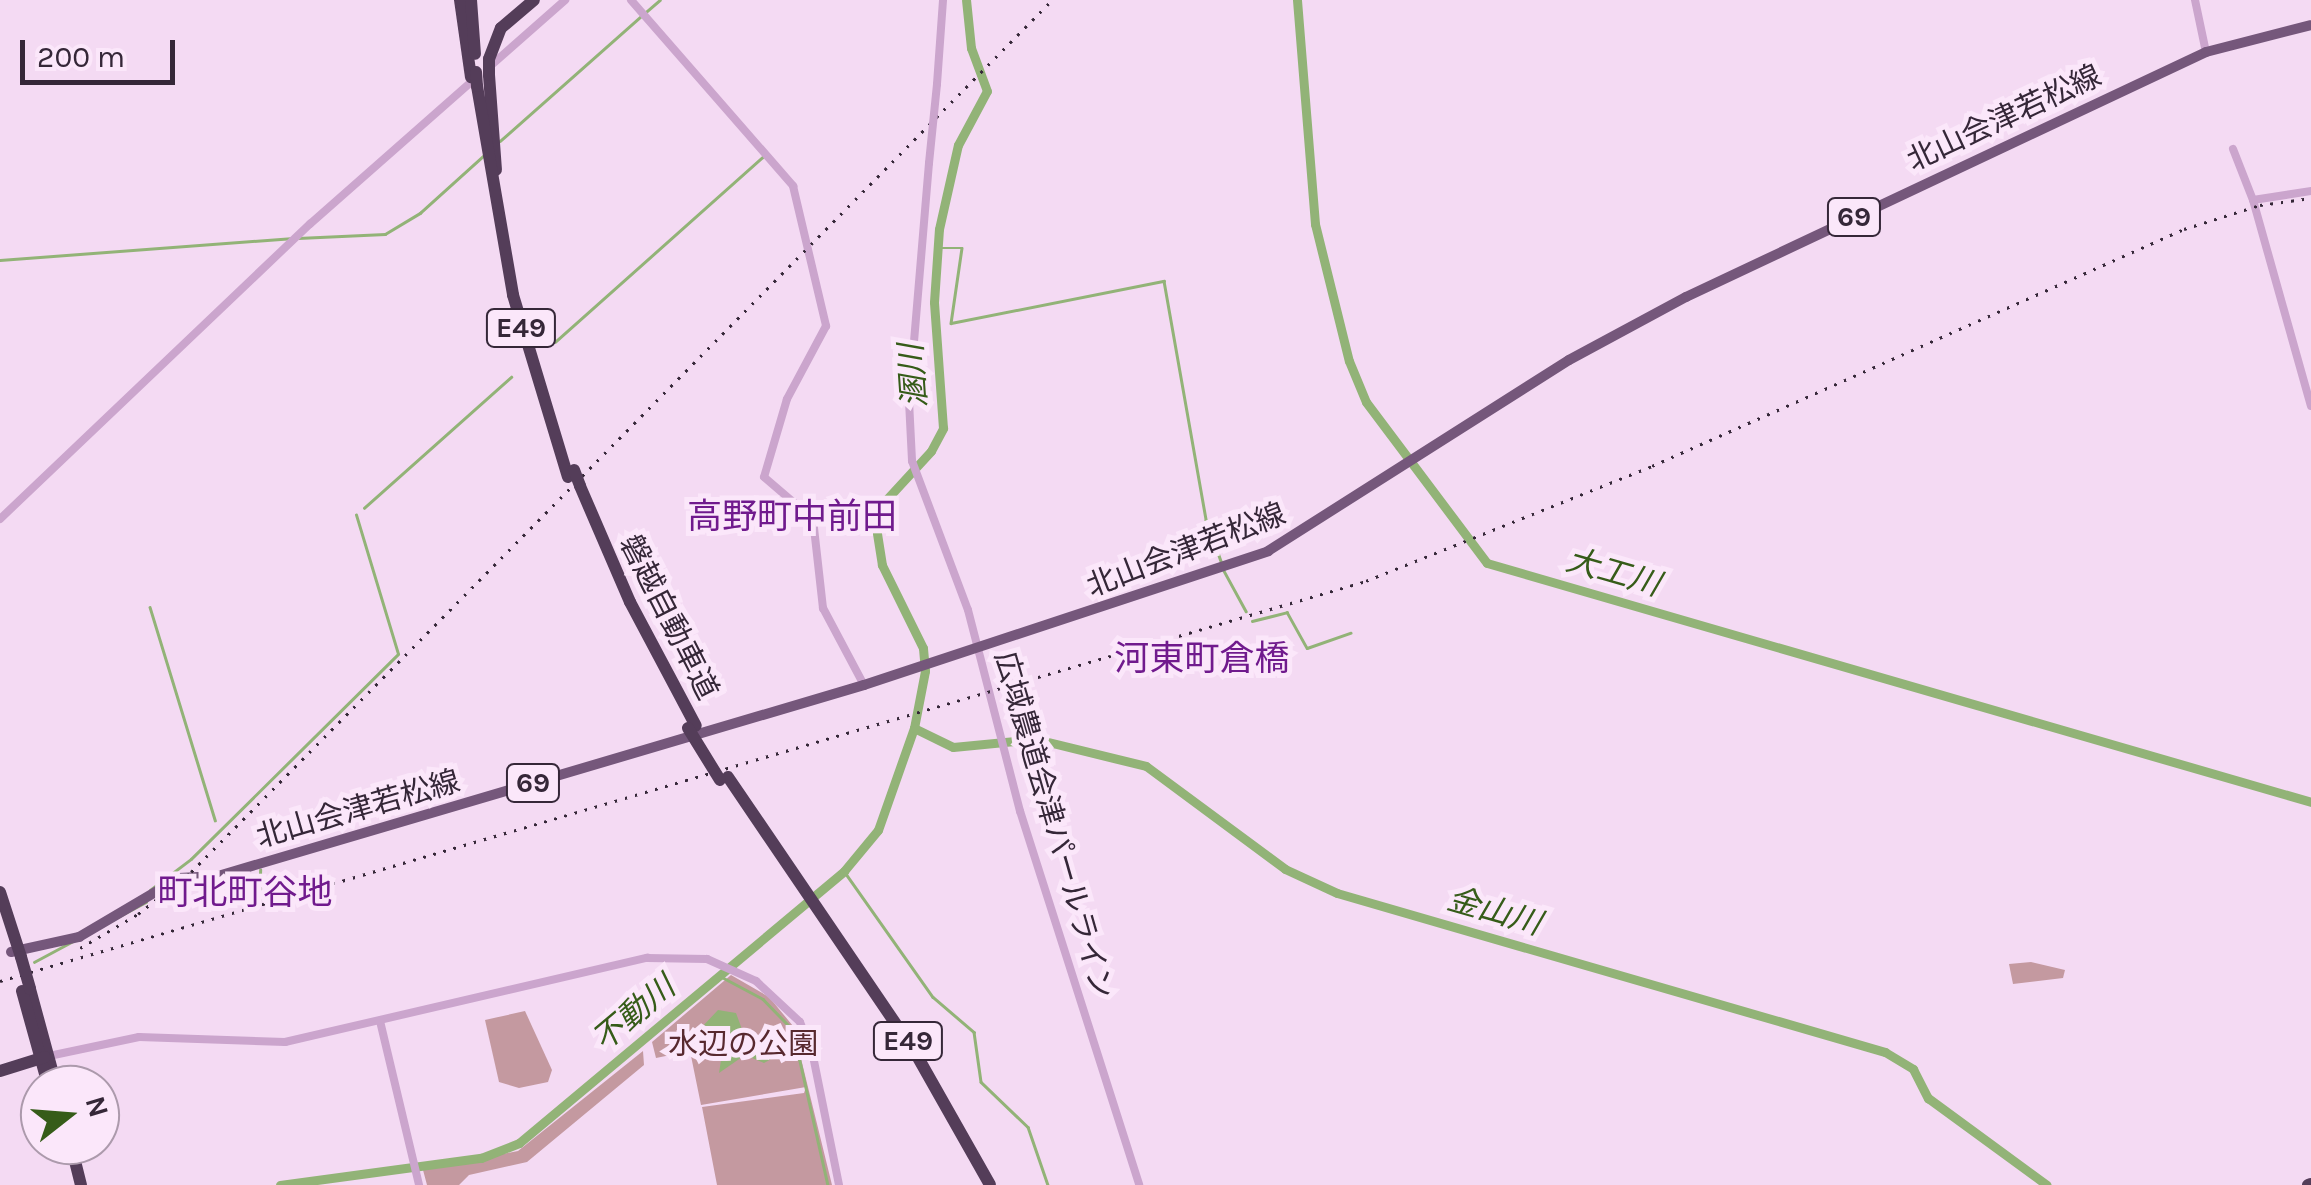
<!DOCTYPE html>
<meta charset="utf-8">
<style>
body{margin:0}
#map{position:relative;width:2311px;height:1185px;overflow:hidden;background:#f4daf3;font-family:Karla,"Noto Sans JP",sans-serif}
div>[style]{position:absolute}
.green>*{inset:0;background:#c499a0}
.water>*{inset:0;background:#92b377}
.stream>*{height:2.5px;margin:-1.25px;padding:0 1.25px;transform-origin:1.25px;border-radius:1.25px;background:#92b377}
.river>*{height:9px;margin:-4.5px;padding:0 4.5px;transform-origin:4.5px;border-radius:4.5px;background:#92b377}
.minor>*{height:8px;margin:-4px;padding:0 4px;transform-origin:4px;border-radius:4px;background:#cba5cd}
.major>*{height:10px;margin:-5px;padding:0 5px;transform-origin:5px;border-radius:5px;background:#75577b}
.highway>*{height:12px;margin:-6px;padding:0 6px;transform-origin:6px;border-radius:6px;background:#543d59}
.rail>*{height:2.5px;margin-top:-1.25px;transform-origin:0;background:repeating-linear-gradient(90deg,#352738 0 2.5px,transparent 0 10.5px)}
.minor-bridge>*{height:8px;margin:-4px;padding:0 4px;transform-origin:4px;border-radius:4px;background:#cba5cd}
.highway-bridge>*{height:12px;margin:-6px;padding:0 6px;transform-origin:6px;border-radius:6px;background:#543d59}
span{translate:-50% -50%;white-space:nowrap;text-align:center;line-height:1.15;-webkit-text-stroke:10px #fbe7fa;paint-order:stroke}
.shield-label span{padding:2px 8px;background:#fbe7fa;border:2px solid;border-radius:8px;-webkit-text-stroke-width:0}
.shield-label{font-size:28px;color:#352738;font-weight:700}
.street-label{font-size:30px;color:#352738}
.park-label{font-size:30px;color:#58292f}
.water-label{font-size:32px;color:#365c19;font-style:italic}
.quarter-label{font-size:35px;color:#701a8d}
.north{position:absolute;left:20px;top:1065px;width:100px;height:100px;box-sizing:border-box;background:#fbe7fa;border:2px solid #ac9aac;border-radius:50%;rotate:73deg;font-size:28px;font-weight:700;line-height:40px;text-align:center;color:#352738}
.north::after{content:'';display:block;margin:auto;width:35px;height:45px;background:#365c19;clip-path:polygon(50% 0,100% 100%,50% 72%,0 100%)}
.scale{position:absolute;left:20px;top:40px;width:155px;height:45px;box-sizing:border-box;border:5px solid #352738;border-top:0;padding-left:12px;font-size:30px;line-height:35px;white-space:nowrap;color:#352738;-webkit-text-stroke:8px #fbe7fa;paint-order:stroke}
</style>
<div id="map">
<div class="green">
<i style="clip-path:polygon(2031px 962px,2065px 970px,2063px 978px,2013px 984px,2009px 964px)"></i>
<i style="clip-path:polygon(731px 975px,769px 997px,793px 1026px,832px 1185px,717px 1185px,702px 1107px,804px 1093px,806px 1087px,701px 1105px,690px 1051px,656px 1058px,652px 1042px)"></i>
<i style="clip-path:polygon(525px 1011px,552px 1070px,548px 1082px,519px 1088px,499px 1082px,485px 1020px)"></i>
<i style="clip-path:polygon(643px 1051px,644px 1065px,527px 1162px,469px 1175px,459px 1185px,427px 1185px,423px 1170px,518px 1151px)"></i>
</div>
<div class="water">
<i style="clip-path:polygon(718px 1010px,736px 1013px,743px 1032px,768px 1039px,775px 1057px,764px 1063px,745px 1055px,719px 1073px,723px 1047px,707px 1039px,705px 1025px,701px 1028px)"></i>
</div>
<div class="stream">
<i style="left:646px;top:12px;width:18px;rotate:-41deg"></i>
<i style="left:500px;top:141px;width:187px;rotate:-41.5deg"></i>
<i style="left:298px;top:238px;width:87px;rotate:-2.6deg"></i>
<i style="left:385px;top:234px;width:41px;rotate:-31deg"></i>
<i style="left:420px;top:213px;width:85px;rotate:-42.1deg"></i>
<i style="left:941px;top:248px;width:21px"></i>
<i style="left:962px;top:248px;width:76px;rotate:98.3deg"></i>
<i style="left:951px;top:323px;width:217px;rotate:-11.2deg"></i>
<i style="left:1164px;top:281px;width:243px;rotate:80deg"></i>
<i style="left:1206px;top:520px;width:44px;rotate:69.9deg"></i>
<i style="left:0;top:260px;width:291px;rotate:-4.3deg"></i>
<i style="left:555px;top:342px;width:278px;rotate:-41.7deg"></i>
<i style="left:364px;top:508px;width:197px;rotate:-41.7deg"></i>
<i style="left:1223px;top:569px;width:48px;rotate:61.3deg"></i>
<i style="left:150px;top:607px;width:223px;rotate:73deg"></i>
<i style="left:1252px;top:621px;width:36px;rotate:-14deg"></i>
<i style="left:1287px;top:612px;width:41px;rotate:60.9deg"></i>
<i style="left:1307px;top:648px;width:46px;rotate:-19.2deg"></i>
<i style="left:844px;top:871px;width:154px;rotate:54.8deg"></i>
<i style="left:933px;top:997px;width:54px;rotate:40.5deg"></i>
<i style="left:974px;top:1032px;width:50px;rotate:82deg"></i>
<i style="left:981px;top:1082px;width:65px;rotate:43.8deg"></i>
<i style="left:1028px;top:1127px;width:61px;rotate:71deg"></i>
<i style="left:150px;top:890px;width:51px;rotate:-37.1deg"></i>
<i style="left:191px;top:859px;width:291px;rotate:-44.7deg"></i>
<i style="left:398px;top:654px;width:145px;rotate:-106.8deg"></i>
<i style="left:259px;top:903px;width:33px;rotate:-88deg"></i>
<i style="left:34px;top:962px;width:127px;rotate:-28.2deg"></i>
<i style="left:720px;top:976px;width:49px;rotate:28.1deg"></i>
<i style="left:763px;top:999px;width:43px;rotate:45.9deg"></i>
<i style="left:793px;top:1030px;width:159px;rotate:77.3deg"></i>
</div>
<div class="river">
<i style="left:1297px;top:0;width:225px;rotate:85.4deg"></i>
<i style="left:1315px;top:224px;width:141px;rotate:76.1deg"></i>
<i style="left:1349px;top:361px;width:44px;rotate:67.5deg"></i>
<i style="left:1366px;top:402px;width:201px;rotate:53.1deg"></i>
<i style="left:1487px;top:563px;width:858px;rotate:16.17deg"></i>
<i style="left:914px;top:728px;width:43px;rotate:26deg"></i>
<i style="left:953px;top:747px;width:83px;rotate:-5.5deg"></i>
<i style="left:1036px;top:739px;width:113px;rotate:13.8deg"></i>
<i style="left:1146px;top:766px;width:173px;rotate:36.5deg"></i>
<i style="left:1285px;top:869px;width:57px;rotate:24.8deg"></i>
<i style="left:1337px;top:893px;width:571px;rotate:16.18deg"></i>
<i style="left:1885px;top:1052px;width:33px;rotate:31deg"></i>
<i style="left:1913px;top:1069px;width:33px;rotate:63deg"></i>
<i style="left:1928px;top:1098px;width:147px;rotate:36.2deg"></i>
<i style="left:280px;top:1185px;width:203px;rotate:-7.7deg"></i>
<i style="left:481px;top:1158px;width:41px;rotate:-21.5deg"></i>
<i style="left:519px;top:1143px;width:424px;rotate:-39.9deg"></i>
<i style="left:844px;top:871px;width:53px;rotate:-50.3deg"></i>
<i style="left:878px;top:830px;width:108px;rotate:-70.6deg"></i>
<i style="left:914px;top:728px;width:58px;rotate:-79.1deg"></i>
<i style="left:925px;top:671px;width:23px;rotate:-95deg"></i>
<i style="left:923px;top:648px;width:93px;rotate:-116.3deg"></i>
<i style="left:882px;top:565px;width:39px;rotate:-99deg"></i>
<i style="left:876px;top:526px;width:27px;rotate:-70deg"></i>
<i style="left:885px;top:501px;width:68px;rotate:-47.4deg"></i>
<i style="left:931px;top:451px;width:26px;rotate:-62deg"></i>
<i style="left:943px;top:428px;width:126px;rotate:-94.1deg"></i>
<i style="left:934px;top:302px;width:73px;rotate:-86.1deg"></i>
<i style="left:939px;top:229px;width:86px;rotate:-77.3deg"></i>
<i style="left:958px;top:145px;width:61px;rotate:-61.8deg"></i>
<i style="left:987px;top:91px;width:46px;rotate:-110.4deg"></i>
<i style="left:971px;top:48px;width:48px;rotate:-95.9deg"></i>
</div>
<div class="minor">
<i style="left:631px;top:0;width:247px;rotate:48.9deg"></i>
<i style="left:793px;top:186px;width:144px;rotate:76.7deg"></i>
<i style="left:826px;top:326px;width:83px;rotate:118.1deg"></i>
<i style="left:787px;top:399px;width:81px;rotate:106.4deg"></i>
<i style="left:764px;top:477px;width:65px;rotate:40.6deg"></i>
<i style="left:813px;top:519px;width:90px;rotate:83.6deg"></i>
<i style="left:823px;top:608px;width:87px;rotate:62deg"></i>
<i style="left:2195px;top:0;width:53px;rotate:78.1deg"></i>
<i style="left:488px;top:68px;width:103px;rotate:-41.4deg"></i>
<i style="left:937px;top:84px;width:84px;rotate:-85.9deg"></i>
<i style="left:2233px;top:149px;width:55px;rotate:68.6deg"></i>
<i style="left:2253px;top:200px;width:59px;rotate:-8.8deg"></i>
<i style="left:929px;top:163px;width:239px;rotate:94.8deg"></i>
<i style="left:909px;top:401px;width:60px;rotate:87.1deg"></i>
<i style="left:912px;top:461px;width:159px;rotate:69.4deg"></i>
<i style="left:968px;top:610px;width:208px;rotate:75.5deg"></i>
<i style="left:1020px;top:811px;width:392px;rotate:72.3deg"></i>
<i style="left:2253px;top:200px;width:214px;rotate:74.3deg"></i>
<i style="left:0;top:519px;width:428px;rotate:-43.6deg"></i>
<i style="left:310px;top:224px;width:222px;rotate:-41.4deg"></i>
<i style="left:380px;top:1021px;width:169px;rotate:76.6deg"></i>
<i style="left:49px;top:1056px;width:92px;rotate:-11.9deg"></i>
<i style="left:139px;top:1037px;width:146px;rotate:2deg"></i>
<i style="left:285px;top:1042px;width:372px;rotate:-13.1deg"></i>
<i style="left:647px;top:958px;width:60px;rotate:1deg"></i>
<i style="left:707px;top:959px;width:54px;rotate:24.2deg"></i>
<i style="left:756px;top:981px;width:60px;rotate:43deg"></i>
<i style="left:800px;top:1022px;width:36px;rotate:69deg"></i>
<i style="left:813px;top:1056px;width:132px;rotate:78.6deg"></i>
</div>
<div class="major">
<i style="left:11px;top:952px;width:70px;rotate:-12.4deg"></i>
<i style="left:79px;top:937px;width:116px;rotate:-30.5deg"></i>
<i style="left:179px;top:878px;width:39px;rotate:-3deg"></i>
<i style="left:218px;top:876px;width:674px;rotate:-16.47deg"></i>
<i style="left:864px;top:685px;width:426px;rotate:-18.3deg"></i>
<i style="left:1268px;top:551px;width:356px;rotate:-32.4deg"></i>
<i style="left:1569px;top:360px;width:133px;rotate:-28.3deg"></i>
<i style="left:1686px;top:297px;width:575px;rotate:-25.23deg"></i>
<i style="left:2206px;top:52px;width:108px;rotate:-14.4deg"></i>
</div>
<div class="highway">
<i style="left:460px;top:0;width:78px;rotate:81.9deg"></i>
<i style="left:471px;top:0;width:54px;rotate:85.8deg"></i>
<i style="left:489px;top:59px;width:33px;rotate:-69deg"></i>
<i style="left:501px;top:28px;width:43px;rotate:-40.3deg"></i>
<i style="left:489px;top:75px;width:95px;rotate:85.8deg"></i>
<i style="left:477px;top:86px;width:212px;rotate:80.2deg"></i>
<i style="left:513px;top:295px;width:190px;rotate:73.2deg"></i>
<i style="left:580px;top:486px;width:126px;rotate:66.7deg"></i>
<i style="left:630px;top:602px;width:140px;rotate:62deg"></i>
<i style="left:728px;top:777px;width:335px;rotate:55.8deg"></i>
<i style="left:916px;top:1054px;width:150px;rotate:60.5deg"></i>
<i style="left:0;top:892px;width:68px;rotate:72.1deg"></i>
<i style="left:30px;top:989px;width:99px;rotate:74.8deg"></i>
<i style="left:22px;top:991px;width:98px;rotate:74.5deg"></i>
<i style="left:0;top:1071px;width:47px;rotate:-17.3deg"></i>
<i style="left:71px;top:1145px;width:41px;rotate:76deg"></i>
<i style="left:2308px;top:1185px;width:3px;rotate:-18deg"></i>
</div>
<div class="rail">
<i style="left:80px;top:948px;width:67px;rotate:-30.4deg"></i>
<i style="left:138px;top:914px;width:68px;rotate:-38.4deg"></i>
<i style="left:191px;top:872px;width:1225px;rotate:-45.36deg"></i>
<i style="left:0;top:981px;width:1423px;rotate:-16.32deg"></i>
<i style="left:1366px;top:581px;width:308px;rotate:-21.9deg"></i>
<i style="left:1652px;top:466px;width:582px;rotate:-24.01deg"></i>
<i style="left:2184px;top:229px;width:80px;rotate:-17.5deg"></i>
<i style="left:2260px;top:205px;width:51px;rotate:-7.8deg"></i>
</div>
<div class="minor-bridge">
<i style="left:929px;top:163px;width:79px;rotate:-84.2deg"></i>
</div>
<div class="highway-bridge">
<i style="left:489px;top:59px;width:16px;rotate:90deg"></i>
<i style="left:476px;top:72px;width:14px;rotate:86deg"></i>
<i style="left:574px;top:470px;width:17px;rotate:69deg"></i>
<i style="left:688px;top:728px;width:61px;rotate:58.4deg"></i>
<i style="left:21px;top:957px;width:33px;rotate:74deg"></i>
</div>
<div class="shield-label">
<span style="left:1854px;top:217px">69</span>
<span style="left:521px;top:328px">E49</span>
<span style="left:533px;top:783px">69</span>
<span style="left:908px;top:1041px">E49</span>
</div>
<div class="street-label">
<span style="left:2004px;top:118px;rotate:-25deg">北山会津若松線</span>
<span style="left:1186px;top:550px;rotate:-21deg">北山会津若松線</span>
<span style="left:669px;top:617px;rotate:63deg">磐越自動車道</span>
<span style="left:358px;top:809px;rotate:-16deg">北山会津若松線</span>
<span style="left:1054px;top:825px;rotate:74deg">広域農道会津パールライン</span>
</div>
<div class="park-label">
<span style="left:743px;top:1044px">水辺の公園</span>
</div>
<div class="water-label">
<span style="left:914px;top:376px;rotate:-94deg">溷川</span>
<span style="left:1613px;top:573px;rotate:16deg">大工川</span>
<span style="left:1494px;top:912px;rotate:16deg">金山川</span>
<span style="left:634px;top:1014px;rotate:-40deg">不動川</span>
</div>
<div class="quarter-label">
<span style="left:792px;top:517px">高野町中前田</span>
<span style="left:1202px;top:659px">河東町倉橋</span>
<span style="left:245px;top:893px">町北町谷地</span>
</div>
<div class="north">N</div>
<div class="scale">200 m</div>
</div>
